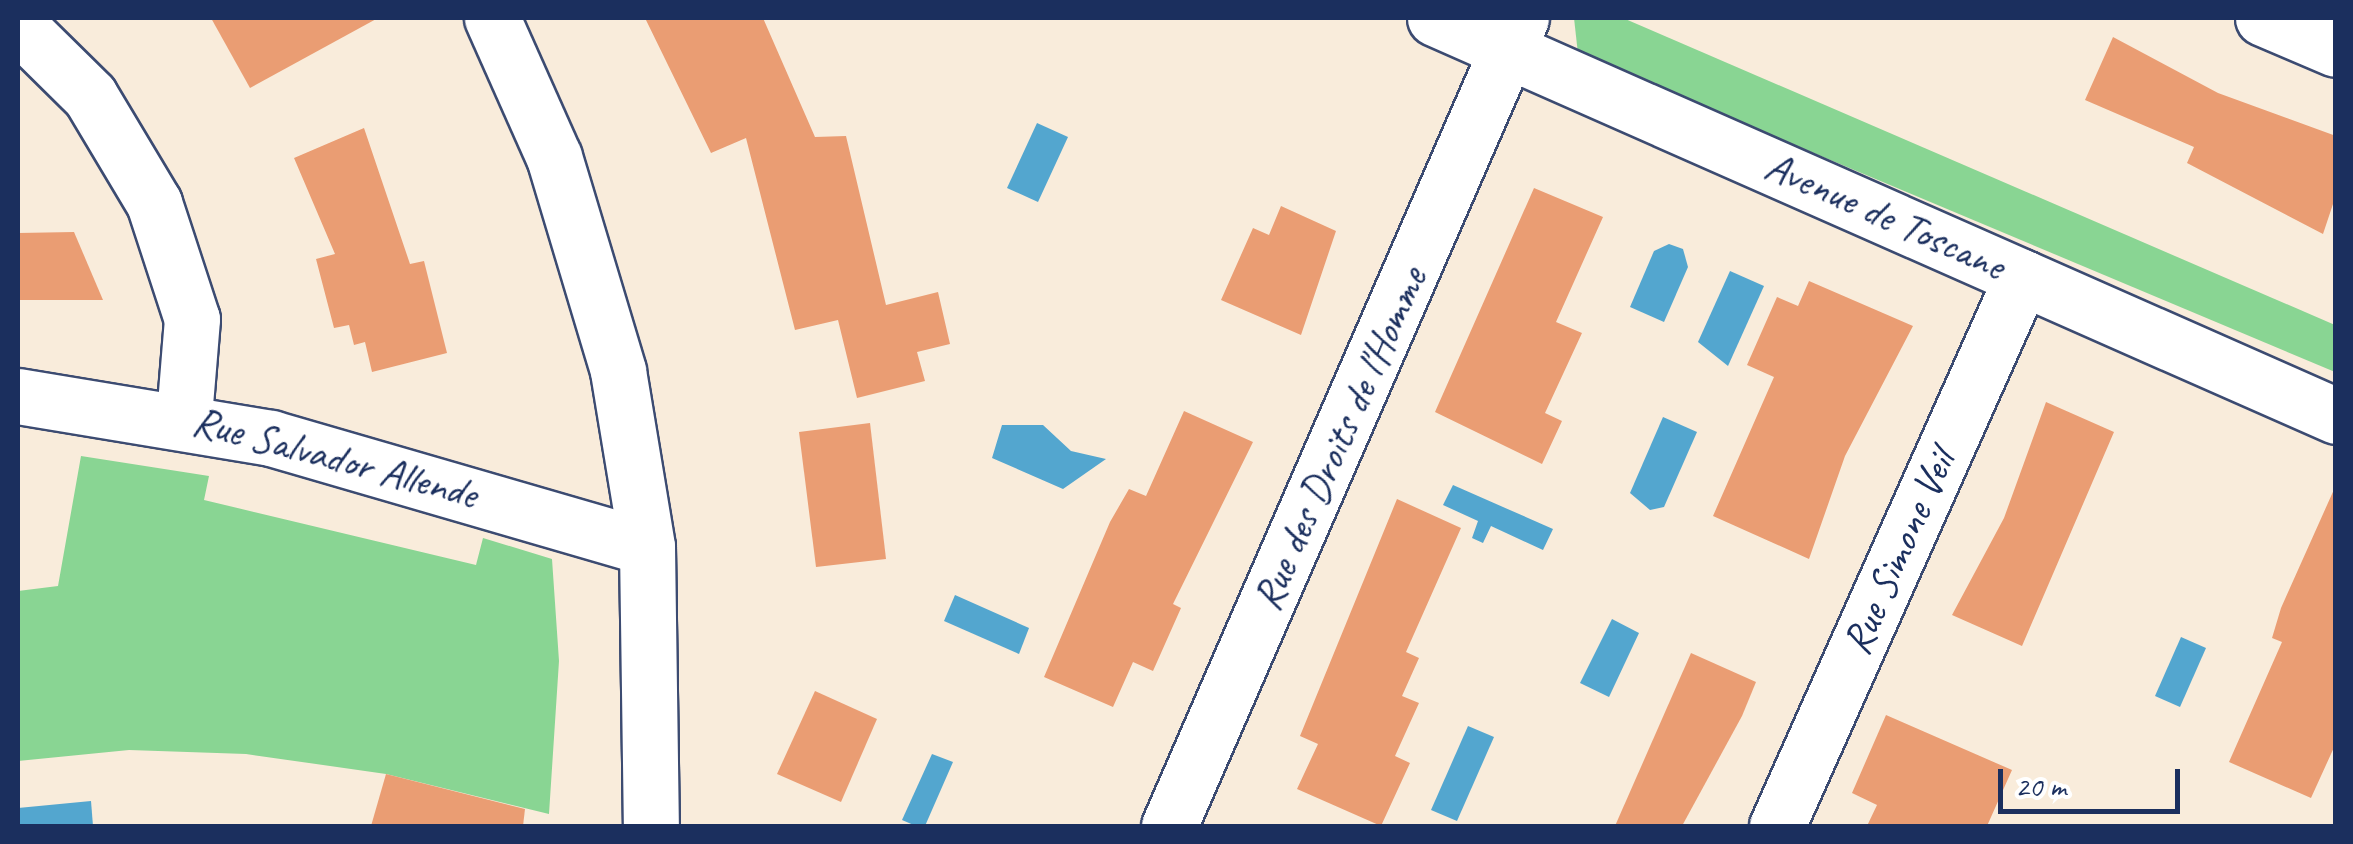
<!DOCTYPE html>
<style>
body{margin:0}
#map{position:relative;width:2353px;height:844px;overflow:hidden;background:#f9ecdb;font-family:Caveat,sans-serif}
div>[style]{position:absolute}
.green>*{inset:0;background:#89d593}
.water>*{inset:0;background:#53a6cf}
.building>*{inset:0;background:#ea9d73}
.roads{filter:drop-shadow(2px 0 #3c4b71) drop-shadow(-2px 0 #3c4b71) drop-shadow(0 2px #3c4b71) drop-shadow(0 -2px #3c4b71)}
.minor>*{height:55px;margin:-27.5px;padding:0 27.5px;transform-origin:27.5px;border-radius:27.5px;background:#fff}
span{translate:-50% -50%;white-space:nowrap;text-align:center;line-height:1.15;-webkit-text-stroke:9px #fff;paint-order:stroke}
.street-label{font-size:42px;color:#1b2f5e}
.frame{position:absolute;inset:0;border:20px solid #1b2f5e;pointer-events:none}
.scale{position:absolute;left:1998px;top:769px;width:182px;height:45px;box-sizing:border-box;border:5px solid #1b2f5e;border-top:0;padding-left:12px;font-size:30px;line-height:35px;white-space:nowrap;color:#1b2f5e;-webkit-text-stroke:8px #fff;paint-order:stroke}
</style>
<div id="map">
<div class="green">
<i style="clip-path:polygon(1574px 18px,1623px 18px,2335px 325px,2335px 372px,1578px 54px)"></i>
<i style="clip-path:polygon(81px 456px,209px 476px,204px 500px,476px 565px,483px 538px,552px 559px,559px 661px,549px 814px,386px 774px,246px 754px,129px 750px,18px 761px,18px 591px,58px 586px)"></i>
</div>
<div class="water">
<i style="clip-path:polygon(1037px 123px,1068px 137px,1038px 202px,1007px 188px)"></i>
<i style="clip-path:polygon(1669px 244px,1683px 249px,1688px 267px,1664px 322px,1630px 307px,1654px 251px)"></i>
<i style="clip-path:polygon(1730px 271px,1764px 286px,1728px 366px,1698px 342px)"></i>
<i style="clip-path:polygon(1663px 417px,1697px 432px,1664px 507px,1650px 510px,1630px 493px)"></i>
<i style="clip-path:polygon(1002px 425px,1043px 425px,1071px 451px,1106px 459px,1063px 489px,992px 458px)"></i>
<i style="clip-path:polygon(1453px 485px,1553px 529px,1543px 550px,1491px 526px,1483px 543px,1472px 538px,1478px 521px,1443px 505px)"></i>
<i style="clip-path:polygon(955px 595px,1029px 628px,1019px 654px,944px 621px)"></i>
<i style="clip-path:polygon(1612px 619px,1639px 633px,1609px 697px,1580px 683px)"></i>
<i style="clip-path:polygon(2181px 637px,2206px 648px,2180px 707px,2155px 696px)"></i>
<i style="clip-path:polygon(1468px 726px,1494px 737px,1457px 821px,1431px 810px)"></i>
<i style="clip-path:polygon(932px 754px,953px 762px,925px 826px,916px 826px,902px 820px)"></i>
<i style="clip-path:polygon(91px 801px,93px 826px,18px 826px,18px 808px)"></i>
</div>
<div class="building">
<i style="clip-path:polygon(211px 18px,378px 18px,250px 88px)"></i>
<i style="clip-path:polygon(645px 18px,763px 18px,815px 137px,846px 136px,886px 305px,938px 292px,950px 344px,917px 352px,925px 381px,857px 398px,838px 320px,795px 330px,746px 138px,711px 153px)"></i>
<i style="clip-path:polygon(2113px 37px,2218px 93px,2336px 136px,2336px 195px,2323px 234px,2187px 163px,2194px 147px,2085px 100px)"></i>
<i style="clip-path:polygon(364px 128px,410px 264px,424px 261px,447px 353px,372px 372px,365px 342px,354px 345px,349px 325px,334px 328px,316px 259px,335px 254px,294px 158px)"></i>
<i style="clip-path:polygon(1534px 188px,1603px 217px,1556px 322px,1582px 333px,1545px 413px,1562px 421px,1542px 464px,1435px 412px)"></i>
<i style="clip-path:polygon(1281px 206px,1336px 231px,1301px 335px,1221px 300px,1253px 228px,1269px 235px)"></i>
<i style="clip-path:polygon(74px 232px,103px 300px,18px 300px,18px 233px)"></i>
<i style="clip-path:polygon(1809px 281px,1913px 326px,1845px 456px,1809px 559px,1713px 516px,1774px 377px,1747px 365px,1777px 297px,1798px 306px)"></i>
<i style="clip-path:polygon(2046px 402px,2114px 432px,2022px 646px,1952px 615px,2004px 518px)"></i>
<i style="clip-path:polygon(1184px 411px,1253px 442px,1173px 604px,1181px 608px,1153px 671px,1133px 662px,1113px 707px,1044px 677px,1110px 522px,1129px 489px,1146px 496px)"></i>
<i style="clip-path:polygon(870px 423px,886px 559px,816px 567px,799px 432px)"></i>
<i style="clip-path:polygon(2336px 485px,2336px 743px,2311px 798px,2229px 762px,2282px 642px,2272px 638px,2281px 608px)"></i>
<i style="clip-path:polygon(1397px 499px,1461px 528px,1406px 652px,1419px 658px,1402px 696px,1419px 703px,1395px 756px,1410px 763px,1381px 826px,1297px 789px,1318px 744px,1300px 736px)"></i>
<i style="clip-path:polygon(1691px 653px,1756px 682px,1742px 716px,1682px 826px,1615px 826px)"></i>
<i style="clip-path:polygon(815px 691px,877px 719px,841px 802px,777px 774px)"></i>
<i style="clip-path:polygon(1886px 715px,2012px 770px,1987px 826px,1867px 826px,1877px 805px,1852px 793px)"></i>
<i style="clip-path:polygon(386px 774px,525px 809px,523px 826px,371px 826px)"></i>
</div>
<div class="roads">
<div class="minor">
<i style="left:492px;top:18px;width:152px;rotate:66deg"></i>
<i style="left:554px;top:157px;width:223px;rotate:73.3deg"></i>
<i style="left:618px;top:371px;width:178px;rotate:80.6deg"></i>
<i style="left:647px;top:547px;width:279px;rotate:89.2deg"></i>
<i style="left:1435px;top:18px;width:985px;rotate:23.83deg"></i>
<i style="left:2263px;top:18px;width:79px;rotate:23deg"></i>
<i style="left:18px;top:25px;width:101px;rotate:44.6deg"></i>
<i style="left:90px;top:96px;width:125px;rotate:59.1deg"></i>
<i style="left:154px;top:203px;width:122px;rotate:71.9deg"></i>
<i style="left:192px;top:319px;width:98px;rotate:94.7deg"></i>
<i style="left:18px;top:396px;width:256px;rotate:9.4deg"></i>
<i style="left:271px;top:438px;width:391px;rotate:16.2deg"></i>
<i style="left:1169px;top:826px;width:881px;rotate:-66.46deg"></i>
<i style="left:1777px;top:826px;width:601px;rotate:-65.95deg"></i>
</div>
</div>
<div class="street-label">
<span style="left:1885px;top:216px;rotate:24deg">Avenue de Toscane</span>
<span style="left:1340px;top:439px;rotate:-66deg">Rue des Droits de l'Homme</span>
<span style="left:335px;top:458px;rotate:15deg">Rue Salvador Allende</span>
<span style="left:1899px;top:552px;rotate:-66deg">Rue Simone Veil</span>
</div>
<div class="frame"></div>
<div class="scale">20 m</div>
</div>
